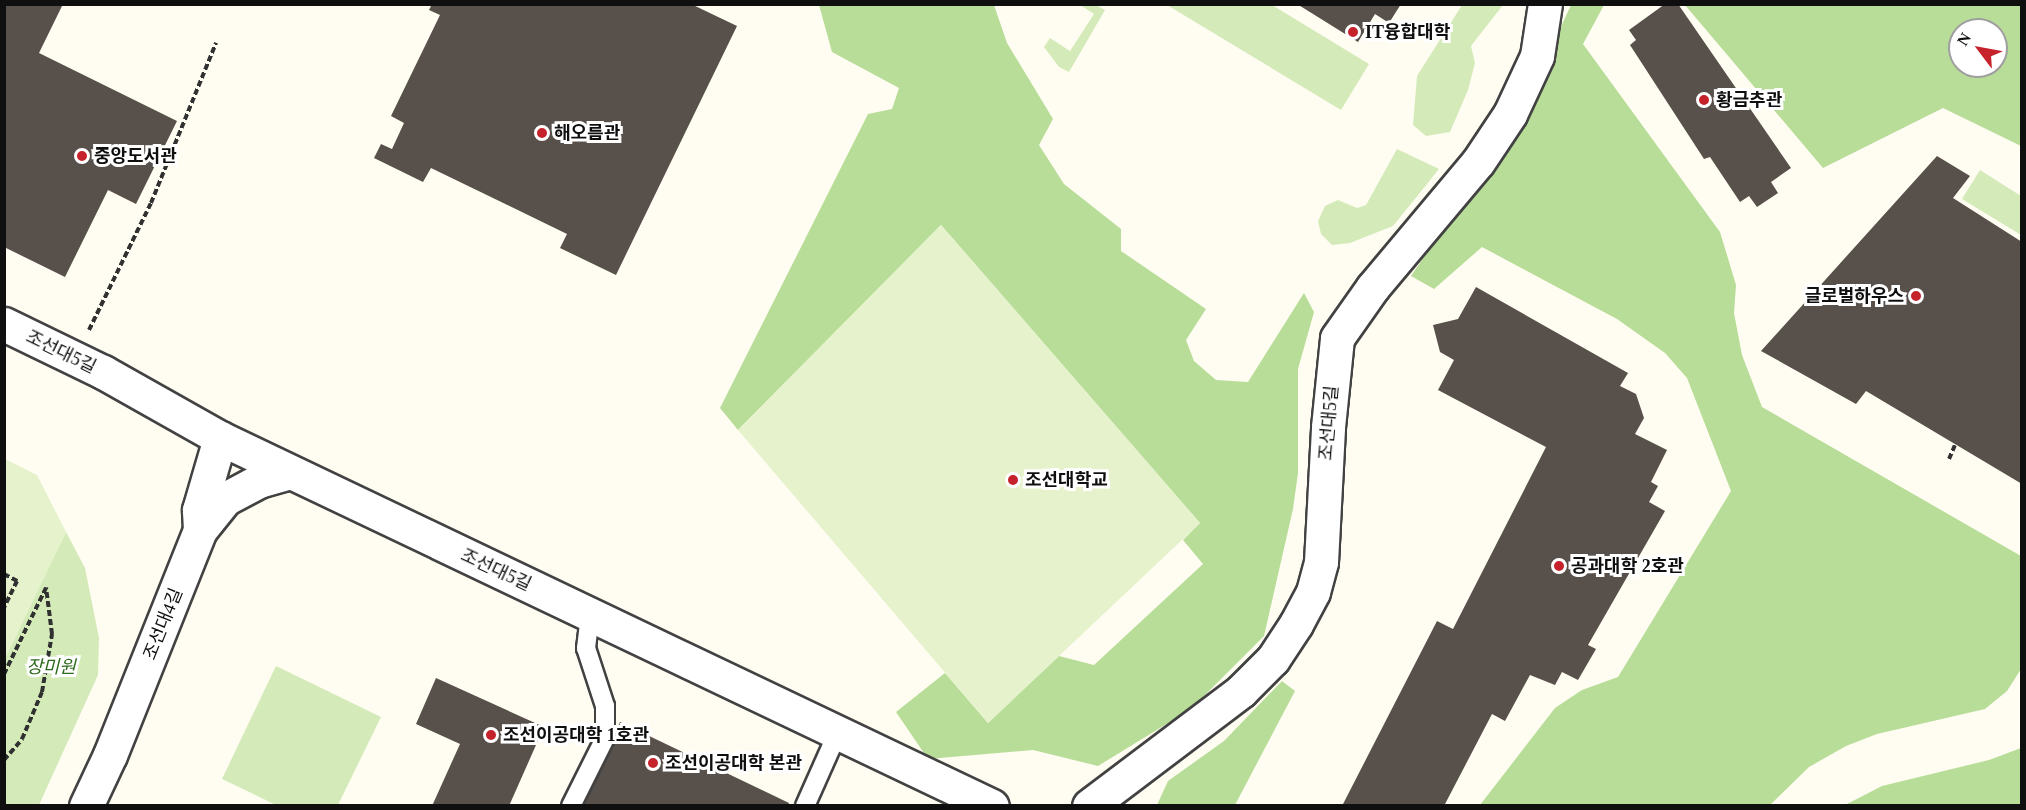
<!DOCTYPE html>
<meta charset="utf-8">
<style>
body{margin:0}
#map{position:relative;width:2026px;height:810px;overflow:hidden;background:#fffcf1;font-family:"Times New Roman","Noto Sans KR",serif}
div>[style]{position:absolute}
.green>*{inset:0;background:#d4ebb9}
.forest>*{inset:0;background:#b8dd98}
.pitch>*{inset:0;background:#e5f2cb}
.building>*{inset:0;background:#58504b}
.path>*{height:4px;margin-top:-2px;transform-origin:0;background:repeating-linear-gradient(90deg,#313131 0 6px,transparent 0 9px)}
.roads{filter:drop-shadow(2px 0 #424242) drop-shadow(-2px 0 #424242) drop-shadow(0 2px #424242) drop-shadow(0 -2px #424242)}
.lane>*{height:18px;margin:-9px;padding:0 9px;transform-origin:9px;border-radius:9px;background:#fff}
.street>*{height:33px;margin:-16.5px;padding:0 16.5px;transform-origin:16.5px;border-radius:16.5px;background:#fff}
.dots>*{width:16px;height:16px;translate:-50% -50%;box-sizing:border-box;border:3px solid #fff;border-radius:50%}
span{translate:-50% -50%;white-space:nowrap;text-align:center;line-height:1.15;-webkit-text-stroke:6px #fff;paint-order:stroke}
.poi-label{font-size:18px;color:#0f0f0f;font-weight:700}
.left{translate:0 -50%;text-align:left}
.right{translate:-100% -50%;text-align:right}
.street-label{font-size:18px;color:#0f0f0f}
.park-label{font-size:18px;color:#2e6a1c;font-style:italic}
.frame{position:absolute;inset:0;border:6px solid #0f0f0f;pointer-events:none}
.north{position:absolute;left:1948px;top:18px;width:60px;height:60px;box-sizing:border-box;background:#fff;border:2px solid #9f9f9f;border-radius:50%;rotate:302deg;font-size:16px;font-weight:700;line-height:24px;text-align:center;color:#0f0f0f}
.north::after{content:'';display:block;margin:auto;width:21px;height:27px;background:#c5222c;clip-path:polygon(50% 0,100% 100%,50% 72%,0 100%)}
</style>
<div id="map">
<div class="green">
<i style="clip-path:polygon(1080px 5px,1096px 5px,1105px 10px,1069px 72px,1059px 67px,1044px 47px,1050px 38px,1070px 51px,1094px 14px)"></i>
<i style="clip-path:polygon(1167px 5px,1272px 5px,1369px 64px,1341px 110px)"></i>
<i style="clip-path:polygon(1462px 5px,1503px 5px,1471px 46px,1475px 63px,1468px 90px,1450px 132px,1426px 136px,1413px 125px,1417px 76px)"></i>
<i style="clip-path:polygon(1397px 149px,1439px 169px,1393px 226px,1350px 243px,1332px 245px,1321px 234px,1318px 221px,1325px 206px,1338px 200px,1357px 208px,1366px 205px)"></i>
<i style="clip-path:polygon(1980px 170px,2021px 196px,2021px 235px,1962px 199px)"></i>
<i style="clip-path:polygon(66px 532px,85px 568px,99px 638px,98px 675px,39px 805px,5px 805px,4px 659px)"></i>
<i style="clip-path:polygon(276px 666px,381px 717px,338px 805px,276px 805px,222px 779px)"></i>
</div>
<div class="forest">
<i style="clip-path:polygon(819px 5px,994px 5px,1007px 43px,1053px 119px,1039px 145px,1064px 184px,1121px 229px,1121px 251px,1206px 309px,1186px 340px,1194px 361px,1216px 380px,1248px 382px,1304px 293px,1314px 312px,1298px 369px,1298px 473px,1293px 509px,1264px 636px,1191px 709px,1098px 766px,1033px 750px,928px 759px,896px 712px,945px 673px,988px 723px,1059px 656px,1094px 665px,1203px 564px,1183px 540px,1200px 523px,941px 225px,738px 430px,720px 408px,868px 114px,892px 109px,899px 88px,832px 52px)"></i>
<i style="clip-path:polygon(1571px 5px,1604px 5px,1583px 44px,1720px 232px,1736px 285px,1734px 313px,1742px 355px,1762px 407px,2021px 556px,2021px 669px,2007px 691px,1985px 709px,1877px 734px,1846px 746px,1809px 767px,1770px 805px,1480px 805px,1555px 708px,1582px 690px,1618px 677px,1731px 491px,1687px 378px,1665px 353px,1617px 319px,1482px 247px,1434px 289px,1411px 276px,1439px 235px,1492px 175px)"></i>
<i style="clip-path:polygon(evenodd,1685px 5px,2021px 5px,2021px 146px,1943px 108px,1823px 168px,1685px 5px,1960px 30px,1996px 30px,1996px 66px,1960px 66px,1960px 30px)"></i>
<i style="clip-path:polygon(1282px 681px,1295px 691px,1235px 805px,1157px 805px,1168px 781px,1224px 741px)"></i>
<i style="clip-path:polygon(2021px 748px,2021px 805px,1845px 805px,1882px 786px,1989px 760px)"></i>
</div>
<div class="pitch">
<i style="clip-path:polygon(941px 225px,1200px 523px,988px 723px,738px 430px)"></i>
<i style="clip-path:polygon(5px 459px,37px 475px,66px 532px,5px 659px)"></i>
</div>
<div class="building">
<i style="clip-path:polygon(4px 4px,63px 4px,39px 53px,177px 121px,136px 204px,108px 190px,65px 277px,4px 247px)"></i>
<i style="clip-path:polygon(432px 4px,691px 4px,737px 26px,616px 275px,560px 248px,567px 234px,431px 168px,423px 182px,374px 158px,381px 144px,392px 149px,404px 123px,391px 116px,440px 15px,429px 10px)"></i>
<i style="clip-path:polygon(1297px 4px,1401px 4px,1389px 23px,1375px 14px,1358px 42px)"></i>
<i style="clip-path:polygon(1665px 4px,1678px 4px,1791px 168px,1771px 182px,1778px 193px,1757px 207px,1749px 196px,1740px 202px,1710px 157px,1704px 159px,1630px 45px,1636px 40px,1629px 30px)"></i>
<i style="clip-path:polygon(1937px 156px,1970px 176px,1953px 198px,2022px 242px,2022px 484px,1866px 391px,1856px 404px,1761px 351px)"></i>
<i style="clip-path:polygon(1476px 287px,1628px 373px,1620px 386px,1636px 394px,1644px 418px,1635px 434px,1667px 450px,1651px 482px,1658px 486px,1649px 502px,1665px 511px,1588px 645px,1596px 649px,1578px 680px,1562px 672px,1555px 685px,1530px 675px,1505px 721px,1492px 714px,1444px 806px,1342px 806px,1437px 621px,1453px 629px,1546px 447px,1438px 390px,1454px 360px,1440px 352px,1433px 325px,1458px 319px)"></i>
<i style="clip-path:polygon(436px 678px,544px 727px,509px 806px,432px 806px,460px 744px,416px 724px)"></i>
<i style="clip-path:polygon(620px 722px,789px 803px,788px 806px,581px 806px)"></i>
</div>
<div class="path">
<i style="left:89px;top:330px;width:141px;rotate:-64deg"></i>
<i style="left:151px;top:203px;width:173px;rotate:-67.9deg"></i>
<i style="left:1949px;top:459px;width:15px;rotate:-67deg"></i>
<i style="left:4px;top:574px;width:15px;rotate:28deg"></i>
<i style="left:17px;top:581px;width:30px;rotate:116deg"></i>
<i style="left:4px;top:674px;width:96px;rotate:-64deg"></i>
<i style="left:4px;top:760px;width:28px;rotate:-49deg"></i>
<i style="left:22px;top:739px;width:51px;rotate:-66.9deg"></i>
<i style="left:42px;top:692px;width:59px;rotate:-80.2deg"></i>
<i style="left:52px;top:634px;width:47px;rotate:-97.3deg"></i>
</div>
<div class="roads">
<div class="lane">
<i style="left:571px;top:806px;width:76px;rotate:-63.4deg"></i>
<i style="left:605px;top:738px;width:32px;rotate:-90deg"></i>
<i style="left:605px;top:706px;width:61px;rotate:-108.1deg"></i>
<i style="left:586px;top:648px;width:34px;rotate:-83deg"></i>
<i style="left:805px;top:806px;width:81px;rotate:-66deg"></i>
</div>
<div class="street">
<i style="left:4px;top:324px;width:110px;rotate:25.9deg"></i>
<i style="left:103px;top:372px;width:134px;rotate:29.4deg"></i>
<i style="left:220px;top:438px;width:855px;rotate:25.49deg"></i>
<i style="left:200px;top:530px;width:40px;rotate:-51deg"></i>
<i style="left:225px;top:499px;width:38px;rotate:-28deg"></i>
<i style="left:259px;top:481px;width:32px;rotate:-16deg"></i>
<i style="left:86px;top:806px;width:56px;rotate:-64.8deg"></i>
<i style="left:110px;top:755px;width:242px;rotate:-68.2deg"></i>
<i style="left:200px;top:530px;width:20px;rotate:-93deg"></i>
<i style="left:199px;top:510px;width:75px;rotate:-73.7deg"></i>
<i style="left:1089px;top:806px;width:191px;rotate:-37.1deg"></i>
<i style="left:1241px;top:691px;width:45px;rotate:-45deg"></i>
<i style="left:1273px;top:659px;width:42px;rotate:-56.7deg"></i>
<i style="left:1296px;top:624px;width:36px;rotate:-62deg"></i>
<i style="left:1313px;top:592px;width:31px;rotate:-75deg"></i>
<i style="left:1321px;top:562px;width:135px;rotate:-87deg"></i>
<i style="left:1328px;top:427px;width:89px;rotate:-84.2deg"></i>
<i style="left:1337px;top:338px;width:62px;rotate:-54.8deg"></i>
<i style="left:1373px;top:287px;width:163px;rotate:-50deg"></i>
<i style="left:1478px;top:162px;width:58px;rotate:-56.3deg"></i>
<i style="left:1510px;top:114px;width:64px;rotate:-65deg"></i>
<i style="left:1537px;top:56px;width:53px;rotate:-81.3deg"></i>
</div>
</div>
<div class="dots">
<i style="left:1353px;top:32px;background:#c5222c"></i>
<i style="left:1704px;top:100px;background:#c5222c"></i>
<i style="left:542px;top:133px;background:#c5222c"></i>
<i style="left:82px;top:156px;background:#c5222c"></i>
<i style="left:1916px;top:296px;background:#c5222c"></i>
<i style="left:1013px;top:480px;background:#c5222c"></i>
<i style="left:1559px;top:566px;background:#c5222c"></i>
<i style="left:491px;top:735px;background:#c5222c"></i>
<i style="left:653px;top:763px;background:#c5222c"></i>
</div>
<div class="poi-label">
<span class="left" style="left:1365px;top:32px">IT융합대학</span>
<span class="left" style="left:1716px;top:100px">황금추관</span>
<span class="left" style="left:554px;top:133px">해오름관</span>
<span class="left" style="left:94px;top:156px">중앙도서관</span>
<span class="right" style="left:1904px;top:296px">글로벌하우스</span>
<span class="left" style="left:1025px;top:480px">조선대학교</span>
<span class="left" style="left:1571px;top:566px">공과대학 2호관</span>
<span class="left" style="left:503px;top:735px">조선이공대학 1호관</span>
<span class="left" style="left:665px;top:763px">조선이공대학 본관</span>
</div>
<div class="street-label">
<span style="left:61px;top:352px;rotate:26deg">조선대5길</span>
<span style="left:1329px;top:423px;rotate:-85deg">조선대5길</span>
<span style="left:496px;top:570px;rotate:25deg">조선대5길</span>
<span style="left:163px;top:624px;rotate:-68deg">조선대4길</span>
</div>
<div class="park-label">
<span style="left:51px;top:667px">장미원</span>
</div>
<div class="frame"></div>
<div class="north">N</div>
</div>
